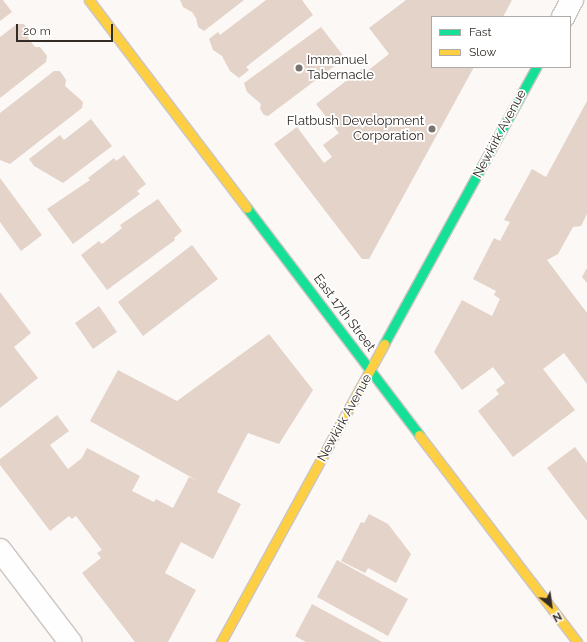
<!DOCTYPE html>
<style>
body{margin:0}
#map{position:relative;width:587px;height:642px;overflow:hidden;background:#fbf8f6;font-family:Raleway,sans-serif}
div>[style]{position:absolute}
.building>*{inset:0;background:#e4d3c8}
.roads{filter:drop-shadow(1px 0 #cbc5c2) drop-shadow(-1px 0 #cbc5c2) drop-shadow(0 1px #cbc5c2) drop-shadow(0 -1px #cbc5c2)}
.street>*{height:22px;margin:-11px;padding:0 11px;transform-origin:11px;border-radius:11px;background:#fefefe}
.fast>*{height:9px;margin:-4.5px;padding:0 4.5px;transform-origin:4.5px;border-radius:4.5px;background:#16e098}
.slow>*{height:9px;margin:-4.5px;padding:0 4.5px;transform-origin:4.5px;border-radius:4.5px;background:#ffcf43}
.dots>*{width:11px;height:11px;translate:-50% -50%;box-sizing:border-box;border:2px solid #fff;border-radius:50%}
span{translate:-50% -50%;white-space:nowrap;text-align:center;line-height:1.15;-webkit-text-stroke:3.5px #fff;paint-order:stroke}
.poi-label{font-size:13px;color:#332b26}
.left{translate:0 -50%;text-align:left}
.right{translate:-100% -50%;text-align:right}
.street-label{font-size:13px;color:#332b26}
.legend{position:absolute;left:431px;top:16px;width:140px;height:52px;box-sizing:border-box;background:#fff;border:1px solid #adaaa8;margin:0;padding:5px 7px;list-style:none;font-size:12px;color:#332b26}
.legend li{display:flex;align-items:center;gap:8px;height:20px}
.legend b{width:20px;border:1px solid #adaaa8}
.north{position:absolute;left:531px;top:586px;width:40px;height:40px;-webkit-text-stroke:3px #fff;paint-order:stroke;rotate:151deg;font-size:11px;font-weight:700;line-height:16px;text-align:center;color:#332b26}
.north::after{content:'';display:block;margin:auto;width:14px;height:18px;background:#332b26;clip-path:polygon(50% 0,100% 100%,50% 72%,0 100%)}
.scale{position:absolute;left:16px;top:24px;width:97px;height:18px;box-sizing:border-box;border:2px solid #332b26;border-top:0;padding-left:5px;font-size:12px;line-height:14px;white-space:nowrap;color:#332b26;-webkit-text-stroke:3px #fff;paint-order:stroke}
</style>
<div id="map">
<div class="building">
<i style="clip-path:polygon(0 0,3px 0,12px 12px,0 21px)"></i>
<i style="clip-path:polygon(180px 0,244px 0,204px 31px,198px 27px,196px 18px,192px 12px,183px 7px)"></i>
<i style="clip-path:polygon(266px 0,302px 0,313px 15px,246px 67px,249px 70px,239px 78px,230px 71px,222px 56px,213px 50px,209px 39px,218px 32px,220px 35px)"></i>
<i style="clip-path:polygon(406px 0,512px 0,503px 17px,432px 17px,432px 67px,474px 67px,369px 259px,362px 259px,274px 144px,297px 127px,324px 163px,332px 157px,323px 145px,339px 133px,316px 104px,363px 68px,366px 72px,389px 54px,369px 28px)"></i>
<i style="clip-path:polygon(17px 24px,24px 24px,30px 32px,28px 38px,35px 47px,40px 47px,47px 56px,46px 62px,0 98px,0 37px)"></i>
<i style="clip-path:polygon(321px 27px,345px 58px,268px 116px,264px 115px,260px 109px,261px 104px,247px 92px,244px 83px)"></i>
<i style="clip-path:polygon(54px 71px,60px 71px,66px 80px,65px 86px,83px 102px,82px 108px,10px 164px,0 160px,0 113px)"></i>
<i style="clip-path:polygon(587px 101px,587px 214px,581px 226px,573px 227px,558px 254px,547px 260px,587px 313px,587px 384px,564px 353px,543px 369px,575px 410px,513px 457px,478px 411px,499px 394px,496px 390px,505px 383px,493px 367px,462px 390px,434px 352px,462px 300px,492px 316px,500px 299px,494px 295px,496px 291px,473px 279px,494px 238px,500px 241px,510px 222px,504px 220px,532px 169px,546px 177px)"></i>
<i style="clip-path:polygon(91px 119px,112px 146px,63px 183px,34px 166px,29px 159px,60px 135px,64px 140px)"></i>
<i style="clip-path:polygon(124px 155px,146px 184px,137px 191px,140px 194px,73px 244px,47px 209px,90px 180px,88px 178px,114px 158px,116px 161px)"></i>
<i style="clip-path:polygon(0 178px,42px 235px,21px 251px,0 222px)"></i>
<i style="clip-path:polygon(158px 199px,182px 231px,174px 238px,175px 240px,107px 290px,81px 255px,99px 241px,102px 244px,122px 228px,120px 225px)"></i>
<i style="clip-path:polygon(192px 245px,218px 279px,143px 336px,118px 302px)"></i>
<i style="clip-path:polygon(587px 268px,587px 283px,582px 277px)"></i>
<i style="clip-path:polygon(0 292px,31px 333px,14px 347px,38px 378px,0 408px)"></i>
<i style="clip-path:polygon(99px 306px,117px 332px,93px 349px,75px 323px)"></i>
<i style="clip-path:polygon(269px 334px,313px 390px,279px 444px,248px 433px,217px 492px,241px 504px,213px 559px,181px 542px,165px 573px,196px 590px,168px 642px,135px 642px,82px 573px,101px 558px,97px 553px,102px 550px,76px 516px,72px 519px,69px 516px,50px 531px,0 465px,0 459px,57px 415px,69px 431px,50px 445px,68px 469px,82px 458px,87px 448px,140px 476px,132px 491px,154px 502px,156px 499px,173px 508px,189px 477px,198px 481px,90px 421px,118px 370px,177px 401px)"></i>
<i style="clip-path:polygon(575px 447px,587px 463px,587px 521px,547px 468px)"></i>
<i style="clip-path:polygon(369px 514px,388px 524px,411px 554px,396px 583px,368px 568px,365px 573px,341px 561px,361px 522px,364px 523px)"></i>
<i style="clip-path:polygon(337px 560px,408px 599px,388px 636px,317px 597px)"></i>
<i style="clip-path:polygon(312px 604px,382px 642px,306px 642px,295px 636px)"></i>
</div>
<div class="roads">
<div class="street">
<i style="left:563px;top:17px;width:19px;rotate:-62deg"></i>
<i style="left:0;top:550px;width:116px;rotate:52.7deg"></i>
</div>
<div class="fast">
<i style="left:247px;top:208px;width:285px;rotate:52.8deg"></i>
<i style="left:384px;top:344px;width:316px;rotate:-61.2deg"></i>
</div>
<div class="slow">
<i style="left:89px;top:0;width:261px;rotate:52.8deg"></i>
<i style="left:419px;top:435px;width:260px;rotate:52.6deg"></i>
<i style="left:221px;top:642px;width:340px;rotate:-61.3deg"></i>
</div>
</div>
<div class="dots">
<i style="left:299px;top:68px;background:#79736f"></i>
<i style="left:432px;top:129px;background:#79736f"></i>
</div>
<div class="poi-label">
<span class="left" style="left:307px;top:68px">Immanuel<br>Tabernacle</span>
<span class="right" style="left:424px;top:129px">Flatbush Development<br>Corporation</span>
</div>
<div class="street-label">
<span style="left:500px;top:134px;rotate:-62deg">Newkirk Avenue</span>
<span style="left:344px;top:313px;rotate:53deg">East 17th Street</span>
<span style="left:345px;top:418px;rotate:-61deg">Newkirk Avenue</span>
</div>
<ul class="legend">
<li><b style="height:5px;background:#16e098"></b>Fast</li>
<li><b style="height:5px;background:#ffcf43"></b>Slow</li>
</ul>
<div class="north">N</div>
<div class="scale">20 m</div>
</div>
